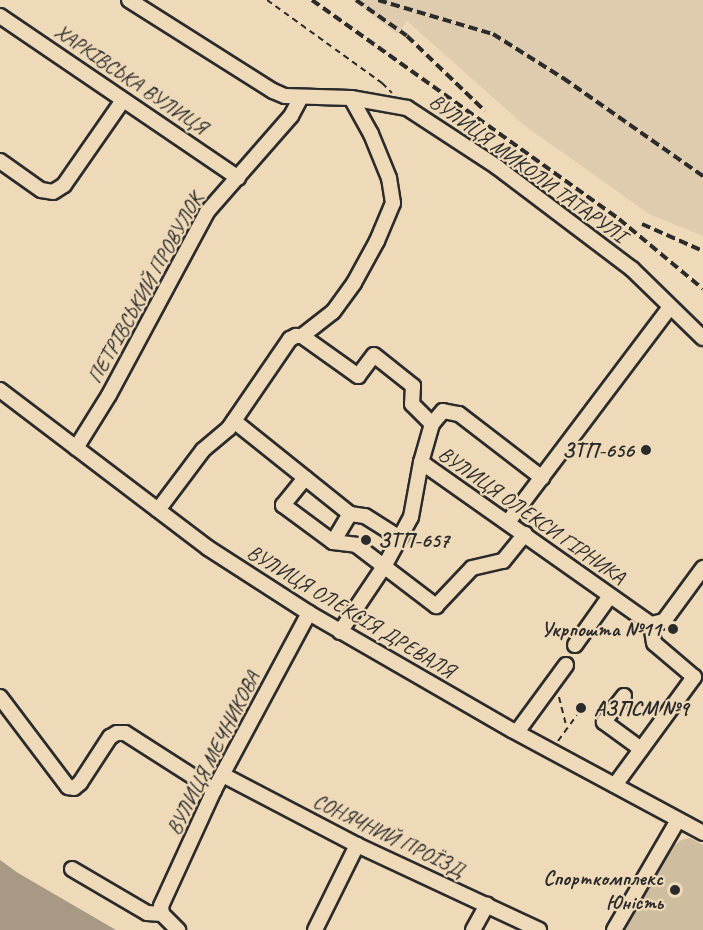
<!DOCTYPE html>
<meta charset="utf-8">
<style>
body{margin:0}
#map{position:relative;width:703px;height:930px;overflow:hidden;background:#eed9b8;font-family:Caveat,sans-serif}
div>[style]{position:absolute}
.built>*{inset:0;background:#dfcbad}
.green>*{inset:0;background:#cfbda0}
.water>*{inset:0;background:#a79984}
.path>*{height:2px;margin-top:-1px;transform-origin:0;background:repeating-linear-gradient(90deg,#2b2b2b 0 6px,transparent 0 10.5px)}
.roads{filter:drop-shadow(2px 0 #2b2b2b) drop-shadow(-2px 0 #2b2b2b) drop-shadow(0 2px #2b2b2b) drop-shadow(0 -2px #2b2b2b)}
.minor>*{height:14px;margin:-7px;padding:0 7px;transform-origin:7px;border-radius:7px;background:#eed9b8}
.rail>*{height:4px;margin-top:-2px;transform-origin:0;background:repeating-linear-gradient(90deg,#2b2b2b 0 9px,transparent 0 13.5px)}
.dots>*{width:16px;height:16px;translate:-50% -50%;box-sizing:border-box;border:3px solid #eed9b8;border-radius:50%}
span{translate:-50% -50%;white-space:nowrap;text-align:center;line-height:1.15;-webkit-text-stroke:4.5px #eed9b8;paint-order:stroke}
.street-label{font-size:21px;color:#2b2b2b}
.poi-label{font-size:21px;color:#2b2b2b;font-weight:700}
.right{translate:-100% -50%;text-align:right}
.left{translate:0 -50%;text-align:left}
</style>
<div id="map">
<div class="built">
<i style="clip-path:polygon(353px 0,703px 0,703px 236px,649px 214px,524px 125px,407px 21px,397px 34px)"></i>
</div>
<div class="green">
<i style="clip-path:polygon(690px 838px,703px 845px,703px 930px,625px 930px,669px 850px,681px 840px)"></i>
</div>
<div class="water">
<i style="clip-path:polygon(0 860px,18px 873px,116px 930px,0 930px)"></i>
</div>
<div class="path">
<i style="left:267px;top:0;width:142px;rotate:35.8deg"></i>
<i style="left:382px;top:83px;width:14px;rotate:45deg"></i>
<i style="left:559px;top:697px;width:33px;rotate:76deg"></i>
<i style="left:558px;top:741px;width:32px;rotate:-54deg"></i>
</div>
<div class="roads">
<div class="minor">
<i style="left:129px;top:0;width:170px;rotate:32.3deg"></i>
<i style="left:273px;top:91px;width:13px;rotate:23deg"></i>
<i style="left:285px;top:96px;width:66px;rotate:1.7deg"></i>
<i style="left:351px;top:98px;width:57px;rotate:10.1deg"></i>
<i style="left:407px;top:108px;width:108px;rotate:33.2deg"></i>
<i style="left:497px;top:167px;width:169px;rotate:37.1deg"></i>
<i style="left:632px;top:269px;width:99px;rotate:44.2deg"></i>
<i style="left:0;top:16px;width:288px;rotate:34.2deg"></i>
<i style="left:0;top:161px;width:50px;rotate:35.3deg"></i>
<i style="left:41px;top:190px;width:12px;rotate:9deg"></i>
<i style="left:53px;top:192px;width:13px;rotate:-32deg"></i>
<i style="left:64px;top:185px;width:103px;rotate:-55.2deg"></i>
<i style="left:302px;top:336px;width:39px;rotate:-38deg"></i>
<i style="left:333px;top:312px;width:36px;rotate:-54deg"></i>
<i style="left:354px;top:283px;width:48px;rotate:-61.3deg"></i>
<i style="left:377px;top:241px;width:41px;rotate:-67.2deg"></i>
<i style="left:393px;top:203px;width:25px;rotate:-99deg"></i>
<i style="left:389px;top:178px;width:48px;rotate:-112.2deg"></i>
<i style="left:371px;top:134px;width:41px;rotate:-119.1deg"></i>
<i style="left:0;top:390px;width:261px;rotate:37.2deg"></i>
<i style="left:208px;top:548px;width:120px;rotate:32.8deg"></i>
<i style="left:309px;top:613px;width:234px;rotate:30deg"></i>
<i style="left:512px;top:730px;width:217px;rotate:28.3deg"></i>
<i style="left:234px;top:421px;width:149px;rotate:38.7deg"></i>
<i style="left:350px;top:514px;width:15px;rotate:8deg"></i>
<i style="left:365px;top:516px;width:41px;rotate:32.2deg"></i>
<i style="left:432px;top:424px;width:17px;rotate:-50deg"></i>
<i style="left:443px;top:411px;width:16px;rotate:11deg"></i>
<i style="left:459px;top:414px;width:105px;rotate:37.6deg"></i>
<i style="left:76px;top:448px;width:62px;rotate:-58.1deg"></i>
<i style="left:109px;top:395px;width:208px;rotate:-61.8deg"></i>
<i style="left:207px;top:212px;width:128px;rotate:-48.8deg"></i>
<i style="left:291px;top:116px;width:21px;rotate:-62deg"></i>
<i style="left:305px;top:478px;width:35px;rotate:129deg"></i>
<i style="left:283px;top:505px;width:62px;rotate:36.5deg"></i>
<i style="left:333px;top:542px;width:23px;rotate:7deg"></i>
<i style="left:356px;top:545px;width:101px;rotate:37.3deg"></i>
<i style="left:436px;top:606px;width:52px;rotate:-46.5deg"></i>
<i style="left:472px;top:568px;width:32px;rotate:-13deg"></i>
<i style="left:503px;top:561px;width:35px;rotate:-51deg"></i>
<i style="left:158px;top:510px;width:75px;rotate:-53.1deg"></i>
<i style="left:203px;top:450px;width:34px;rotate:-40deg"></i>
<i style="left:229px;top:428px;width:108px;rotate:-55.6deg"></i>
<i style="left:290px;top:339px;width:7px;rotate:-27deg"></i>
<i style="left:296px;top:336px;width:6px"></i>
<i style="left:302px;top:336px;width:69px;rotate:35.5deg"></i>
<i style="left:358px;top:376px;width:26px;rotate:-53deg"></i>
<i style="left:374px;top:355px;width:50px;rotate:38.5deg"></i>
<i style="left:413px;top:386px;width:18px;rotate:93deg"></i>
<i style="left:412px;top:404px;width:28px;rotate:45deg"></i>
<i style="left:432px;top:424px;width:40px;rotate:106deg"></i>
<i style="left:508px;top:522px;width:269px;rotate:-53deg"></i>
<i style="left:333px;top:542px;width:33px;rotate:-59deg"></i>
<i style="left:340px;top:632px;width:81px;rotate:-56.1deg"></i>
<i style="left:385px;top:565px;width:55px;rotate:-61.6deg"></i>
<i style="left:411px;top:517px;width:56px;rotate:-79.7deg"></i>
<i style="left:421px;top:462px;width:281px;rotate:35.2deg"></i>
<i style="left:651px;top:624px;width:13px;rotate:-13deg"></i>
<i style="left:664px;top:621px;width:66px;rotate:-53.7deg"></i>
<i style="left:575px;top:645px;width:60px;rotate:-54.5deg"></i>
<i style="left:624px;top:696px;width:33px;rotate:128deg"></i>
<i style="left:604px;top:722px;width:46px;rotate:36.1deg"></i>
<i style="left:0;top:697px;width:113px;rotate:52.9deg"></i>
<i style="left:68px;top:787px;width:6px;rotate:9deg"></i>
<i style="left:74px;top:788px;width:8px;rotate:-40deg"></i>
<i style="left:80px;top:783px;width:55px;rotate:-56.9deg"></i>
<i style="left:110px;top:737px;width:8px;rotate:-30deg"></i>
<i style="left:117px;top:733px;width:8px"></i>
<i style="left:125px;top:733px;width:106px;rotate:32.6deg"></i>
<i style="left:517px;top:732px;width:83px;rotate:-53.8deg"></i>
<i style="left:223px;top:775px;width:151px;rotate:27.6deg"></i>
<i style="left:357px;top:845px;width:201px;rotate:25deg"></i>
<i style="left:615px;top:785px;width:134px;rotate:-53.8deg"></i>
<i style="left:694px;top:677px;width:52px;rotate:-139.6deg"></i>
<i style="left:654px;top:643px;width:19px;rotate:-99deg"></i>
<i style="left:72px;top:869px;width:87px;rotate:30.4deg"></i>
<i style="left:147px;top:913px;width:15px;rotate:4deg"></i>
<i style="left:162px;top:914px;width:8px;rotate:-97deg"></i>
<i style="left:161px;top:906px;width:128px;rotate:-65.4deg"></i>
<i style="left:214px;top:790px;width:201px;rotate:-61.8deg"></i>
<i style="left:162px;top:914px;width:23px;rotate:45deg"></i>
<i style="left:315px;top:930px;width:95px;rotate:-63.7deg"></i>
<i style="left:473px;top:930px;width:29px;rotate:-61deg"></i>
<i style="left:614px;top:930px;width:127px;rotate:-59.8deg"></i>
</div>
</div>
<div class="rail">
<i style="left:312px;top:0;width:377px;rotate:35.5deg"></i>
<i style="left:619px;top:219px;width:109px;rotate:39.8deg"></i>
<i style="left:356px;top:0;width:62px;rotate:35.2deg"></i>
<i style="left:407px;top:36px;width:108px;rotate:43.9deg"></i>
<i style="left:378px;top:0;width:120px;rotate:16.5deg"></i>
<i style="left:493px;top:34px;width:83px;rotate:32.2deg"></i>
<i style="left:563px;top:78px;width:171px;rotate:35deg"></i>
<i style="left:642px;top:224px;width:67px;rotate:23.9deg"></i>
</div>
<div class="dots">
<i style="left:646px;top:450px;background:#2b2b2b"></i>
<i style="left:366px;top:540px;background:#2b2b2b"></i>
<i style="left:673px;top:629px;background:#2b2b2b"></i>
<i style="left:581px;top:708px;background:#2b2b2b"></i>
<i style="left:675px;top:890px;background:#2b2b2b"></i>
</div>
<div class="street-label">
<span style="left:131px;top:79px;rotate:34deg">ХАРКІВСЬКА ВУЛИЦЯ</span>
<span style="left:528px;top:168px;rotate:36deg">ВУЛИЦЯ МИКОЛИ ТАТАРУЛІ</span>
<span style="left:145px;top:288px;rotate:-61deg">ПЕТРІВСЬКИЙ ПРОВУЛОК</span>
<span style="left:532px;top:515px;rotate:35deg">ВУЛИЦЯ ОЛЕКСИ ГІРНИКА</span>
<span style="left:351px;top:611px;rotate:31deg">ВУЛИЦЯ ОЛЕКСІЯ ДРЕВАЛЯ</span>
<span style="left:213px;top:753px;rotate:-63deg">ВУЛИЦЯ МЕЧНИКОВА</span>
<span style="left:389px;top:835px;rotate:26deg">СОНЯЧНИЙ ПРОЇЗД</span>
</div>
<div class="poi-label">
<span class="right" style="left:634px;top:450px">ЗТП-656</span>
<span class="left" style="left:378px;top:540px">ЗТП-657</span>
<span class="right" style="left:661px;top:629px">Укрпошта №11</span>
<span class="left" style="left:594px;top:708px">АЗПСМ №9</span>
<span class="right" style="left:663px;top:890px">Cпорткомплекс<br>Юність</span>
</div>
</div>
